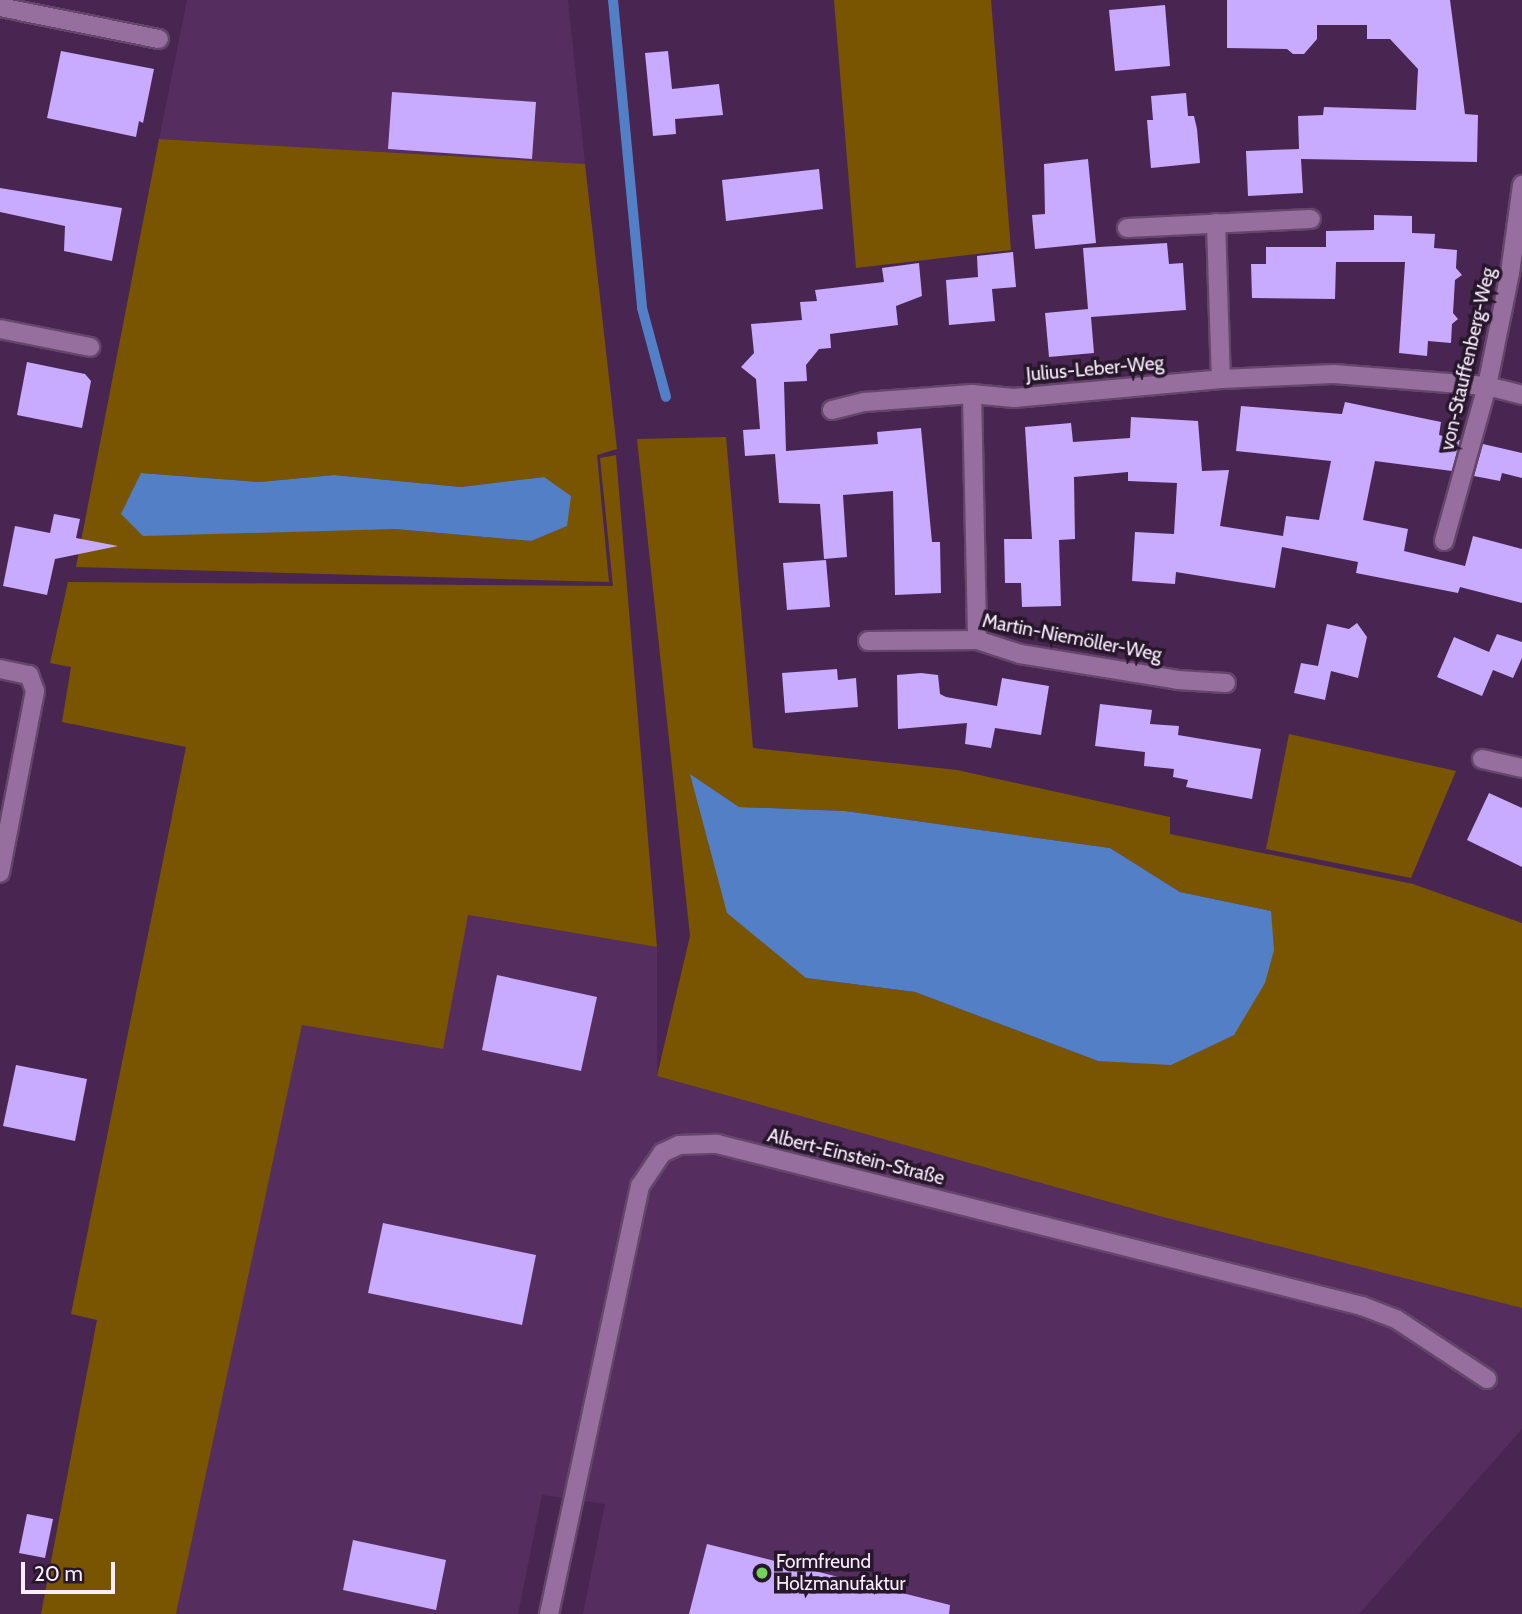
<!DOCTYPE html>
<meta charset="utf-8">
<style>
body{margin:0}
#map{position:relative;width:1522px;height:1614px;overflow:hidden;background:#492651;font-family:Cabin,sans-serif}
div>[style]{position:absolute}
.built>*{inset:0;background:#562d5f}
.green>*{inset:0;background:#795502}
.water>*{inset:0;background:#537fc7}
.stream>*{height:10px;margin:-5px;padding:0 5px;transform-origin:5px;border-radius:5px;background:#537fc7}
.building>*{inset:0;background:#c8aaff}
.roads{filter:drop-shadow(2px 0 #64466a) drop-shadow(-2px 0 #64466a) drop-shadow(0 2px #64466a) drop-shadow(0 -2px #64466a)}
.street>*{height:18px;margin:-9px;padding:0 9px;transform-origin:9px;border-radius:9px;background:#966f9f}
.dots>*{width:19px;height:19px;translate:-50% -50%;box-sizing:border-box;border:4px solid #26172a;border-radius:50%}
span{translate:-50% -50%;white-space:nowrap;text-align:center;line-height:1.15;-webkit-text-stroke:7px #26172a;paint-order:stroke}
.street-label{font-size:19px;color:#fceeff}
.poi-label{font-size:19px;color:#fceeff}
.left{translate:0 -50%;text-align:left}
.scale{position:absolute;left:21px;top:1562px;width:94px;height:32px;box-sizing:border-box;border:4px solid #fceeff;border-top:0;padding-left:9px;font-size:21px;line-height:24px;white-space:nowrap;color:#fceeff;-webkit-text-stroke:5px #26172a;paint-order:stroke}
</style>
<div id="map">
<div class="built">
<i style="clip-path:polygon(187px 0,568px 0,585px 164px,159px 139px)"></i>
<i style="clip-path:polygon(467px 915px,657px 947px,657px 1076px,1163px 1217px,1522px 1308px,1522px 1429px,1359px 1614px,583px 1614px,605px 1504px,542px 1495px,518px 1614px,176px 1614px,302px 1024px,443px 1049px)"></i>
</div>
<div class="green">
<i style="clip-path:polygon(834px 0,991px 0,1011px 250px,856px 268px)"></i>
<i style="clip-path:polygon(evenodd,159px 139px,585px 164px,617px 449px,597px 455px,609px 582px,76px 567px,159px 139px,142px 473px,259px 482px,334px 475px,461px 487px,544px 477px,531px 541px,394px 529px,142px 473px)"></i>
<i style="clip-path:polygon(evenodd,726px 437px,753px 748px,957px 770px,1170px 817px,1170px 834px,1413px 884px,1522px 923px,1522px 1308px,1163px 1217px,657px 1076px,690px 936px,637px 439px,726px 437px,691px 775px,739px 807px,845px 811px,1110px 848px,1180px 892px,1271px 911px,1098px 1061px,915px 992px,806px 978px,691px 775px)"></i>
<i style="clip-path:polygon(616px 455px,657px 947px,468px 915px,443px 1049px,302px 1025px,176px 1614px,41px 1614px,97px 1320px,71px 1314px,186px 747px,62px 722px,71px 667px,50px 663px,68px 582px,613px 586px,600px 458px)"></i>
<i style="clip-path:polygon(1289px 734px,1456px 771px,1411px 878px,1266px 849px)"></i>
</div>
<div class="water">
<i style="clip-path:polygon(141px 473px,259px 482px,334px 475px,461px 487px,544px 477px,571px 496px,567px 526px,531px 541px,394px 529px,143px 536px,121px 514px)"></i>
<i style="clip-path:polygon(690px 774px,739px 807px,845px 811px,1110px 848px,1180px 892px,1271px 911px,1274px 950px,1265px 983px,1234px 1035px,1171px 1065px,1098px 1061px,915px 992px,806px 978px,727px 913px)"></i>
</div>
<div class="stream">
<i style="left:613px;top:0;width:309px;rotate:84.6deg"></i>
<i style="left:642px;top:308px;width:92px;rotate:74.9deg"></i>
</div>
<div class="building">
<i style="clip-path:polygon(1227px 0,1450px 0,1465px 114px,1478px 115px,1477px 162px,1301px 159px,1303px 193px,1248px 196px,1246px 151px,1299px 149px,1298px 116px,1323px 115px,1324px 107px,1416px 110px,1418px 69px,1390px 39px,1367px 39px,1367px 25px,1317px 25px,1317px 39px,1304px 54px,1293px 54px,1287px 49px,1227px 48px)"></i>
<i style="clip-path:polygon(1165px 5px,1170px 66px,1115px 71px,1109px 10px)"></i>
<i style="clip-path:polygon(61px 51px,154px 69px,143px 123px,139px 121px,136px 137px,47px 118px)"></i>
<i style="clip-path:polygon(668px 51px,672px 89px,719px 84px,723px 115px,675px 119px,676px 134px,653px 136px,645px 53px)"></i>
<i style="clip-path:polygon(392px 92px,536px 102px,532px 159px,388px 149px)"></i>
<i style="clip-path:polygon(1186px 93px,1188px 116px,1194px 116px,1197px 129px,1200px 163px,1151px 168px,1147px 120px,1153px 120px,1151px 96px)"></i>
<i style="clip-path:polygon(1088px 159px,1096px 243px,1035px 249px,1032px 215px,1045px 214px,1044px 164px)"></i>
<i style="clip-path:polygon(819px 169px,823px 209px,726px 221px,722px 180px)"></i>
<i style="clip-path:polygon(0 188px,122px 208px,112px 261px,64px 251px,65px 226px,0 212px)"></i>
<i style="clip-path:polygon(1374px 215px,1412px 216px,1412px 233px,1435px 234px,1434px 248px,1457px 250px,1456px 268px,1462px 275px,1455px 280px,1453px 313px,1458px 319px,1452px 324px,1451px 343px,1428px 341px,1427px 356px,1399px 353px,1405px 262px,1336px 262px,1335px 299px,1252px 298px,1251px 264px,1266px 264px,1266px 247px,1326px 247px,1326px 231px,1374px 230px)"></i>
<i style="clip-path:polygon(1167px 243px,1169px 264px,1183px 263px,1186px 310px,1091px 317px,1094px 353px,1049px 357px,1045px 313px,1088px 309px,1083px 248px)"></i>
<i style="clip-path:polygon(1013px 252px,1016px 287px,992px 289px,995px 321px,949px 325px,946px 280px,978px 277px,977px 256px)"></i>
<i style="clip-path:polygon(919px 263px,922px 296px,896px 306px,898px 325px,830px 334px,831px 348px,819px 349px,806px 365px,807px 381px,784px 382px,786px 451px,878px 444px,877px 432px,921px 428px,932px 542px,940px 542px,941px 593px,895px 595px,893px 491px,843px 495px,847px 557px,824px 559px,820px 504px,779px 503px,775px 454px,745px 456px,743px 430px,760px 429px,756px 379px,741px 367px,754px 353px,751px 324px,802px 320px,800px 302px,817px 301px,815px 290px,884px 282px,882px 268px)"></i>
<i style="clip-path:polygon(27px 362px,85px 374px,91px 381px,82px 428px,17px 415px)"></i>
<i style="clip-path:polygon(1345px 402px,1441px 422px,1439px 435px,1460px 440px,1452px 471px,1375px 461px,1363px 520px,1408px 529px,1404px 551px,1465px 566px,1473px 536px,1522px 549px,1522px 603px,1460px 587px,1458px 593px,1356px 573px,1358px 562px,1282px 547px,1275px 588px,1176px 572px,1175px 584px,1132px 581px,1135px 532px,1174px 534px,1177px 483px,1128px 481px,1128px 472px,1074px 477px,1075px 539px,1059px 540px,1061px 606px,1022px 607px,1021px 583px,1005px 583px,1004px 539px,1032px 539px,1025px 427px,1071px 423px,1073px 442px,1130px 438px,1131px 417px,1198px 421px,1202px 471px,1229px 470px,1220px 526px,1283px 536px,1286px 516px,1319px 520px,1331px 461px,1236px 451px,1241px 406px,1342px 414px)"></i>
<i style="clip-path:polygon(1483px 444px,1522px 453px,1522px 478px,1502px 473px,1500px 481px,1474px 476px)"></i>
<i style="clip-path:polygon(54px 514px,80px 519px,76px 538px,118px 546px,55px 559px,47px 595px,3px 586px,15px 526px,50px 533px)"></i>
<i style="clip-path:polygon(826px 560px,830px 607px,787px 610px,783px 563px)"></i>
<i style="clip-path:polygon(1357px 623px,1367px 637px,1358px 678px,1331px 671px,1325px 700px,1294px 693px,1301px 663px,1318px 666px,1327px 624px,1349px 629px)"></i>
<i style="clip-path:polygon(1497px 634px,1522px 642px,1522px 658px,1513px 678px,1493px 670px,1482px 696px,1437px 677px,1454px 637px,1489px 652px)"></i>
<i style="clip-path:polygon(837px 669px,838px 680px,856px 678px,858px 707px,785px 713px,782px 673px)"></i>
<i style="clip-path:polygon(921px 673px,938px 675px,940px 694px,946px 697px,997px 706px,1002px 678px,1049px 686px,1041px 735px,995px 728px,991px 748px,965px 744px,967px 723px,898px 729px,897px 675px)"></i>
<i style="clip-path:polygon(1100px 704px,1152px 710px,1150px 724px,1179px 726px,1178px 735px,1261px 749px,1252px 799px,1186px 787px,1188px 780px,1173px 777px,1174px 769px,1144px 766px,1145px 752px,1095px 746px)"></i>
<i style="clip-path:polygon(1489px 793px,1522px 808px,1522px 867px,1467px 840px)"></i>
<i style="clip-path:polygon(497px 975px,597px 997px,581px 1071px,482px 1050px)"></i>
<i style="clip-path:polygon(16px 1065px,87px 1079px,75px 1141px,3px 1126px)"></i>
<i style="clip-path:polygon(383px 1223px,536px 1255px,522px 1325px,368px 1293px)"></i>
<i style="clip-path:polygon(27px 1514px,53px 1519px,45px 1558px,19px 1553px)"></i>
<i style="clip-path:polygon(353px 1540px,446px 1560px,436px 1610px,343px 1590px)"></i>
<i style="clip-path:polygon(707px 1544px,950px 1605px,949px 1614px,689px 1614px)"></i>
</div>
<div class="roads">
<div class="street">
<i style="left:0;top:7px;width:162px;rotate:11.4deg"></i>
<i style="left:1216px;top:223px;width:156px;rotate:88.2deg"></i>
<i style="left:1127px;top:228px;width:184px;rotate:-2.8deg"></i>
<i style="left:0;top:329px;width:92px;rotate:11.3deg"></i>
<i style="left:972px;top:394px;width:246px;rotate:88.8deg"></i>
<i style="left:832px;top:410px;width:34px;rotate:-14deg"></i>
<i style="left:865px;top:402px;width:107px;rotate:-4.3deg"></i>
<i style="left:972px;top:394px;width:42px;rotate:5.4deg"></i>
<i style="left:1014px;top:398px;width:208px;rotate:-5.2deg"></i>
<i style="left:1221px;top:379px;width:113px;rotate:-2.5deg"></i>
<i style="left:1334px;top:374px;width:153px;rotate:4.5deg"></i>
<i style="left:1487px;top:386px;width:36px;rotate:14deg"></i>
<i style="left:1444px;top:541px;width:161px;rotate:-74.5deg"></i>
<i style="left:1487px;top:386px;width:115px;rotate:-78.5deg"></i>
<i style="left:1510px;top:273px;width:89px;rotate:-82.2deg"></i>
<i style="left:868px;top:641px;width:109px;rotate:-0.5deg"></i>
<i style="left:977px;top:640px;width:45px;rotate:18deg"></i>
<i style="left:1020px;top:654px;width:160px;rotate:9.3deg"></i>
<i style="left:1178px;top:680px;width:48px;rotate:3.6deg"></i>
<i style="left:0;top:669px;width:30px;rotate:12deg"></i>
<i style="left:29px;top:675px;width:17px;rotate:69deg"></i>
<i style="left:35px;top:691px;width:185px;rotate:100.9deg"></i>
<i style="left:1482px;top:759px;width:41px;rotate:12.7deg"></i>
<i style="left:549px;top:1614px;width:438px;rotate:-78deg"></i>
<i style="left:640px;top:1186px;width:40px;rotate:-56deg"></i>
<i style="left:662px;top:1153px;width:19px;rotate:-25deg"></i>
<i style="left:679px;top:1145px;width:38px;rotate:-2deg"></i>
<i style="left:717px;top:1144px;width:665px;rotate:14.1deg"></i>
<i style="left:1362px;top:1306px;width:36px;rotate:21deg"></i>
<i style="left:1396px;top:1319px;width:109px;rotate:33.4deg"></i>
</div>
</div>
<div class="dots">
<i style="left:762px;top:1573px;background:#74d25c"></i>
</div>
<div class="street-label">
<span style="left:1468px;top:359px;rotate:-77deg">von-Stauffenberg-Weg</span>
<span style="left:1095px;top:369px;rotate:-5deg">Julius-Leber-Weg</span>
<span style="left:1072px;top:638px;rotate:11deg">Martin-Niemöller-Weg</span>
<span style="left:856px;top:1157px;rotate:14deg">Albert-Einstein-Straße</span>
</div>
<div class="poi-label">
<span class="left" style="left:776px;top:1573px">Formfreund<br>Holzmanufaktur</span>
</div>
<div class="scale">20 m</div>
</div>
